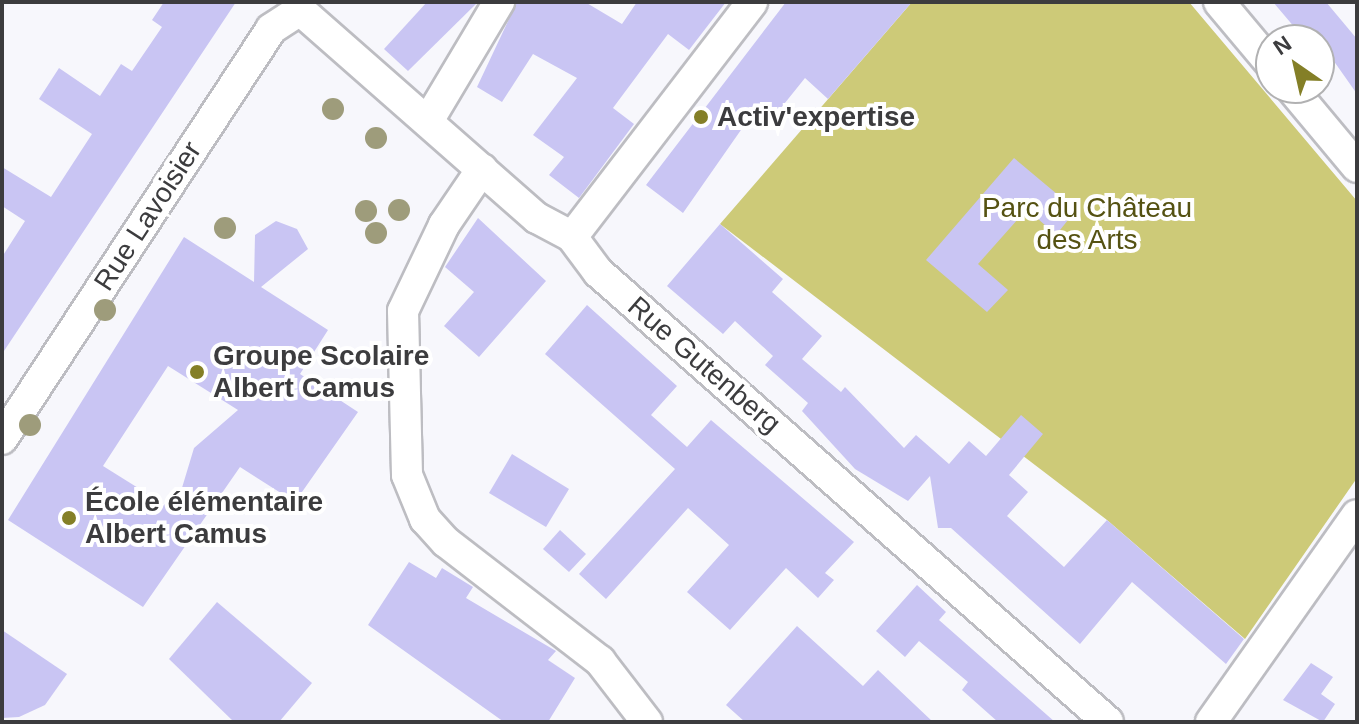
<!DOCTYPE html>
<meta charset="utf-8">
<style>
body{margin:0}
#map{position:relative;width:1359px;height:724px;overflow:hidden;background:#f7f7fc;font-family:Helvetica,sans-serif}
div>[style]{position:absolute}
.green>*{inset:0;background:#cdca78}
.building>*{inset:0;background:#c9c5f3}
.roads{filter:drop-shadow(2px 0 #bdbdc2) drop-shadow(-2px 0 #bdbdc2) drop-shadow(0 2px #bdbdc2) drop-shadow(0 -2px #bdbdc2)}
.minor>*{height:30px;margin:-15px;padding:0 15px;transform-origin:15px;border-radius:15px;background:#fff}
.trees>*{width:22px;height:22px;margin:-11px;border-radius:50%;background:#9e9c7b}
.dots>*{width:22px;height:22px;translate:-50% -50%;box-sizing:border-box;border:4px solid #fff;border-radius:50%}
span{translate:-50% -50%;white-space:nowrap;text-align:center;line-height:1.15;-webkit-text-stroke:8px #fff;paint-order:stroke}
.poi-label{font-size:28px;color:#3c3c3e;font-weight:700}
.left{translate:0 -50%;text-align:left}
.park-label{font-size:28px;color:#555212}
.street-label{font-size:28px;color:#3c3c3e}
.frame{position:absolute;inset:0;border:4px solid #3c3c3e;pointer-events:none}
.north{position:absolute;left:1255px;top:24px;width:80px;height:80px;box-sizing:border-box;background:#fff;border:2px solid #b1b1b2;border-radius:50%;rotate:326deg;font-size:22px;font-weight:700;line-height:32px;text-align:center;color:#3c3c3e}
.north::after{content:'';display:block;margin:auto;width:28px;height:36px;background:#847f27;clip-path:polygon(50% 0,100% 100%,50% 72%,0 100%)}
</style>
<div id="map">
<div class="green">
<i style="clip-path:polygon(912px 2px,1189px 2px,1357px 201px,1357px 478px,1245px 639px,1107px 520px,720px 224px)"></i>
</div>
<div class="building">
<i style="clip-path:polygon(164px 2px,236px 2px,2px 354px,2px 257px,25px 221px,2px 206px,2px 167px,51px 197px,92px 134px,39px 99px,59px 68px,100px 96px,121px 64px,132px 71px,162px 27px,152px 20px)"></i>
<i style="clip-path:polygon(427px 2px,478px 2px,408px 71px,384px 49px)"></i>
<i style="clip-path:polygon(517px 2px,585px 2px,622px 24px,637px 2px,726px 2px,689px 50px,668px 34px,613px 108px,634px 124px,579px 198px,549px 175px,564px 157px,533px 135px,577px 78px,533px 54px,502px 102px,477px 87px)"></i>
<i style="clip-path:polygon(786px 2px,912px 2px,828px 99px,805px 78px,764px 129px,750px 117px,683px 213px,646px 185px)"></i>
<i style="clip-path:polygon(1273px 2px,1326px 2px,1357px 39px,1357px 94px,1319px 40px,1301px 35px)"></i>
<i style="clip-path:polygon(1014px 158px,1076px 210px,1056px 235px,1027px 209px,978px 264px,1008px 290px,987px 312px,926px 260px)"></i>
<i style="clip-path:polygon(478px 218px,546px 281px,479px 357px,444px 326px,474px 292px,445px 267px)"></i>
<i style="clip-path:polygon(evenodd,276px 221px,297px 229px,308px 249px,261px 287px,328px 330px,300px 374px,358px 412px,295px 502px,240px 467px,143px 607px,8px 520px,184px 237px,254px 282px,255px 235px,276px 221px,168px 366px,238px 410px,194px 448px,175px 511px,103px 466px,168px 366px)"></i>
<i style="clip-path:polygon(720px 224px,783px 279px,772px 292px,822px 336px,802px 359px,841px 392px,845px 387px,904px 448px,916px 435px,949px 464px,969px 441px,986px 456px,1021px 415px,1043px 434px,1009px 475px,1028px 492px,1007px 516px,1064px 567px,1107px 520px,1244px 639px,1226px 664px,1132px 582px,1080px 644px,951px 528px,938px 528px,930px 476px,908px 501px,855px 469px,802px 411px,808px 403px,765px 365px,773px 356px,735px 321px,723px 334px,667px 286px)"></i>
<i style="clip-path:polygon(587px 305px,677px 386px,651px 415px,687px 447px,711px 420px,854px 542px,825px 573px,834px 580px,818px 598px,786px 568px,730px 630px,687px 592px,729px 545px,688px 508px,606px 599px,579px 574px,675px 469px,545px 354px)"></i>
<i style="clip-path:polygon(512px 454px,569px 489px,546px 527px,489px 493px)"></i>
<i style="clip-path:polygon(560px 530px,586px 554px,569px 572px,543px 549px)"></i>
<i style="clip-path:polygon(409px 562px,436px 578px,442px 568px,473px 587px,466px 598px,556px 651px,548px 660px,575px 678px,548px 722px,504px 722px,368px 625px)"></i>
<i style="clip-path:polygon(917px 585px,946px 612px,939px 620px,1055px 722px,998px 722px,962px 690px,968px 682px,919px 641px,905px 657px,876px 631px)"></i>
<i style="clip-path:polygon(217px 602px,312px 683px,279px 722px,234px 722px,169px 659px)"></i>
<i style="clip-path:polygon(797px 626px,863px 686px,878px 670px,933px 722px,745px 722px,726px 705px)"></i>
<i style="clip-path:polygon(2px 630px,67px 674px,45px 705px,19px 717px,2px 718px)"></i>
<i style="clip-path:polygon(1311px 663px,1333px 677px,1321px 694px,1335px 704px,1323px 722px,1283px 700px)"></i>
</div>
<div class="roads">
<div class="minor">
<i style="left:1219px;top:2px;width:81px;rotate:50deg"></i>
<i style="left:300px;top:10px;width:315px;rotate:41.3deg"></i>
<i style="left:537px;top:218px;width:40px;rotate:28deg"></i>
<i style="left:572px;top:237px;width:44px;rotate:53.4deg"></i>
<i style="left:598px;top:272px;width:680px;rotate:41.42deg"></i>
<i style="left:1291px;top:88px;width:103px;rotate:50.1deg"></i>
<i style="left:428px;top:121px;width:139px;rotate:-59.2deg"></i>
<i style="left:482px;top:169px;width:68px;rotate:124.2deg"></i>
<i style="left:444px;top:225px;width:95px;rotate:115.5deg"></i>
<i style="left:403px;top:311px;width:164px;rotate:88.6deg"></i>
<i style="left:407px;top:475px;width:48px;rotate:67.8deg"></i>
<i style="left:425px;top:519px;width:31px;rotate:48deg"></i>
<i style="left:446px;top:542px;width:195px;rotate:37.7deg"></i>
<i style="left:600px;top:661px;width:77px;rotate:52.4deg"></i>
<i style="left:572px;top:237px;width:296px;rotate:-52.5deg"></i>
<i style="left:2px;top:439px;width:490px;rotate:-56.7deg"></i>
<i style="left:271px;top:29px;width:35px;rotate:-33deg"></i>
<i style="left:1211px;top:722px;width:253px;rotate:-54.8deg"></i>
</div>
</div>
<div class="trees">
<i style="left:333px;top:109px"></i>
<i style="left:376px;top:138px"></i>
<i style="left:399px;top:210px"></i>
<i style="left:366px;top:211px"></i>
<i style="left:225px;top:228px"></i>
<i style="left:376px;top:233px"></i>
<i style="left:105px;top:310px"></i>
<i style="left:30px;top:425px"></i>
</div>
<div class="dots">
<i style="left:701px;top:117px;background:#847f27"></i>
<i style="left:197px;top:372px;background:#847f27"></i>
<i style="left:69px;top:518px;background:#847f27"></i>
</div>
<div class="poi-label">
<span class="left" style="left:717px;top:117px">Activ'expertise</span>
<span class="left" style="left:213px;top:372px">Groupe Scolaire<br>Albert Camus</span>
<span class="left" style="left:85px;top:518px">École élémentaire<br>Albert Camus</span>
</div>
<div class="park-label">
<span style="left:1087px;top:224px">Parc du Château<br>des Arts</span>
</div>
<div class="street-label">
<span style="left:148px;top:216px;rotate:-57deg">Rue Lavoisier</span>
<span style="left:704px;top:365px;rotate:41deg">Rue Gutenberg</span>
</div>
<div class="frame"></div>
<div class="north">N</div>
</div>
